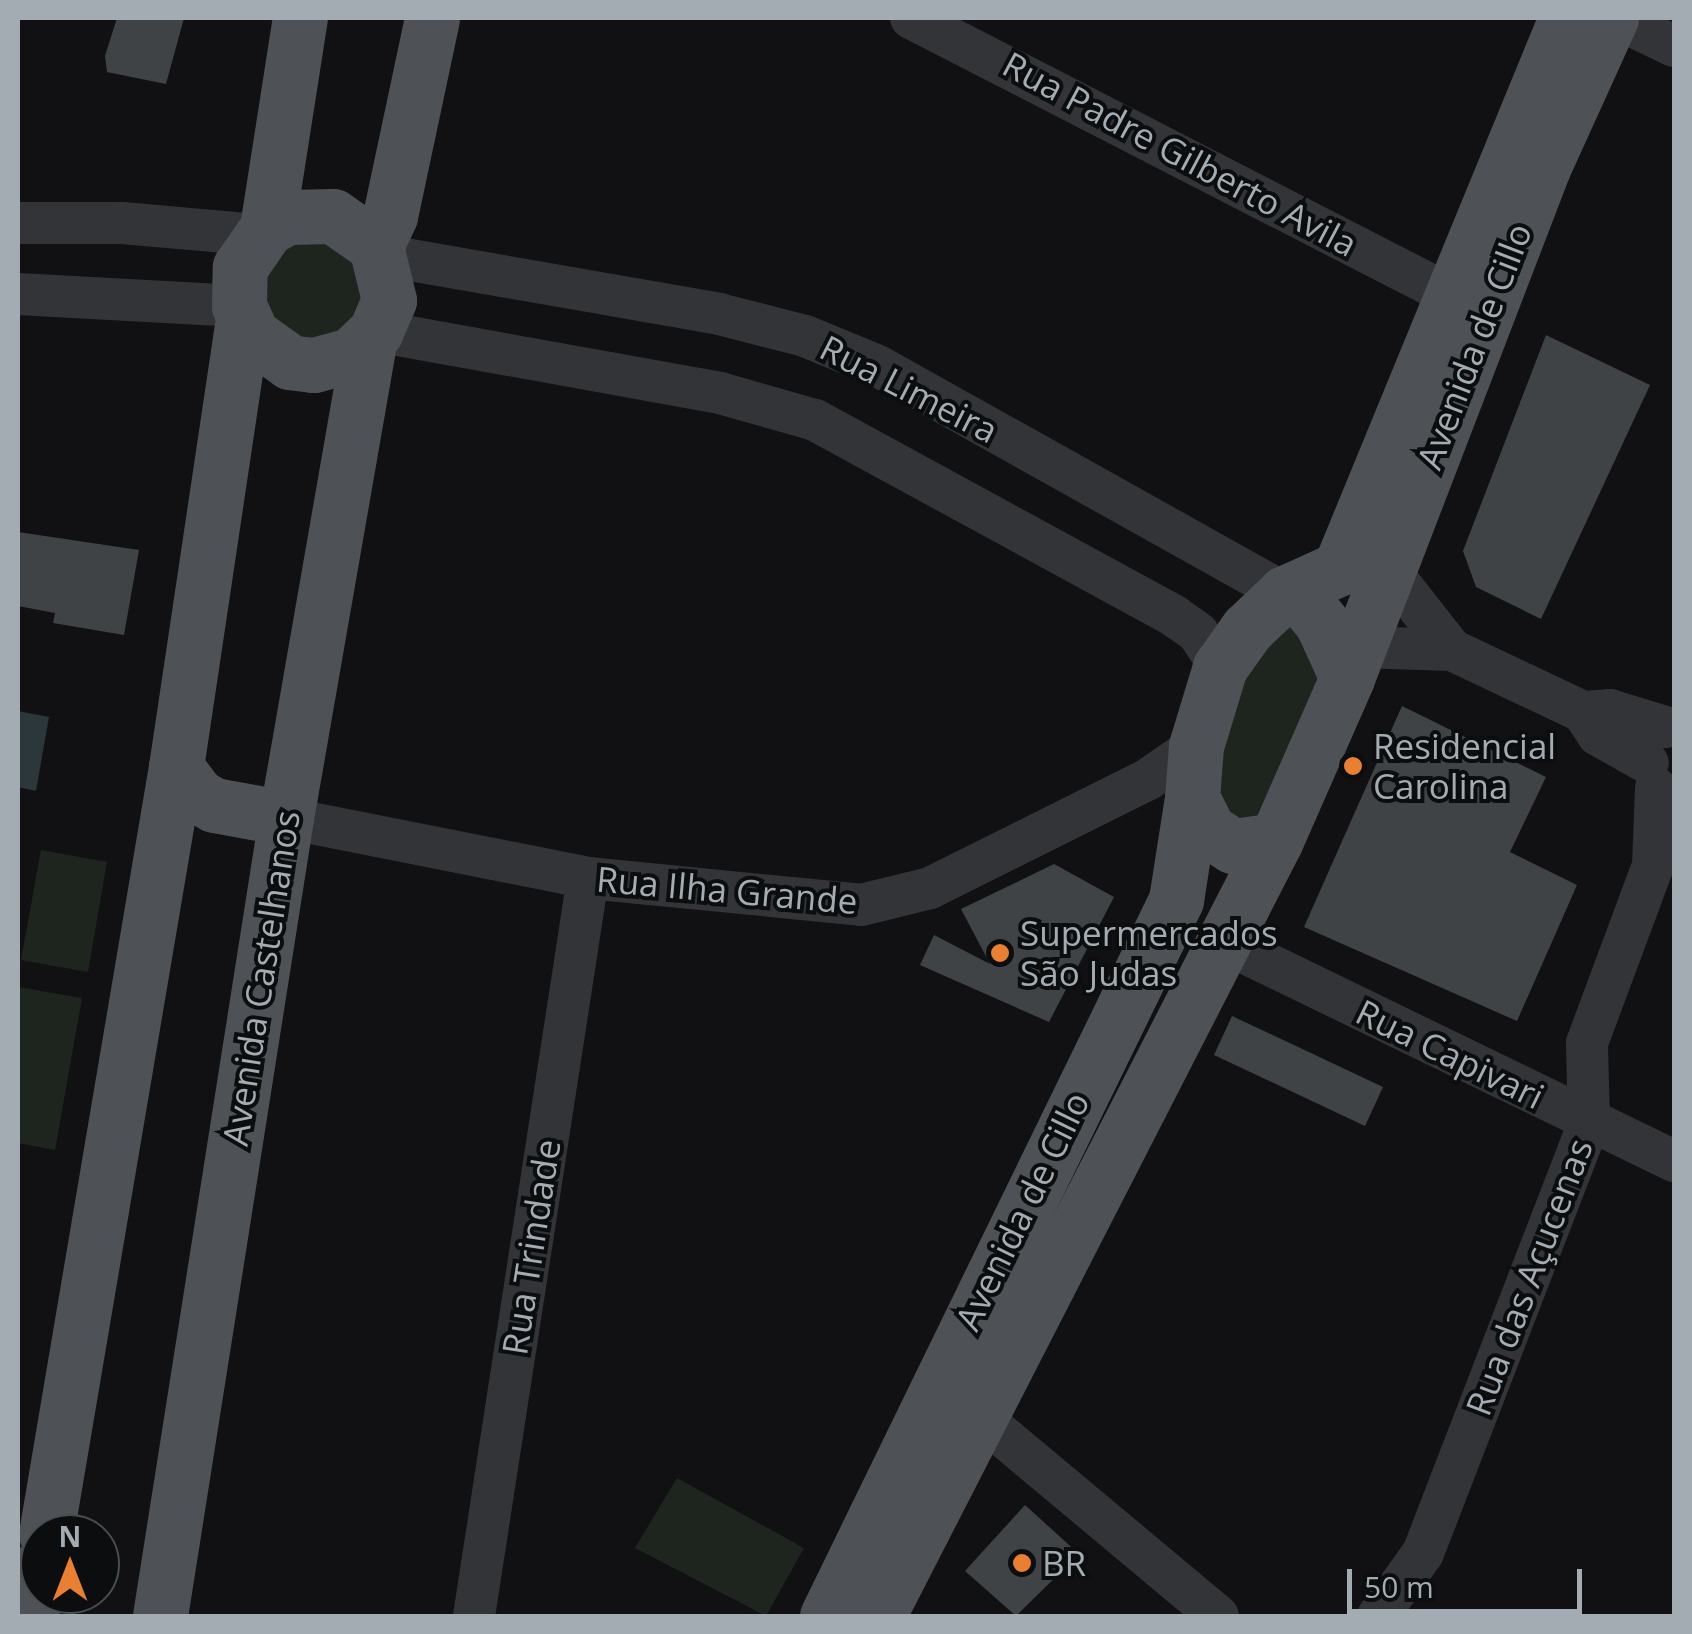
<!DOCTYPE html>
<meta charset="utf-8">
<style>
body{margin:0}
#map{position:relative;width:1692px;height:1634px;overflow:hidden;background:#111113;font-family:"Open Sans",sans-serif}
div>[style]{position:absolute}
.green>*{inset:0;background:#1e251e}
.round{border-radius:50%}
.water>*{inset:0;background:#2b373a}
.building>*{inset:0;background:#404346}
.minor>*{height:42px;margin:-21px;padding:0 21px;transform-origin:21px;border-radius:21px;background:#323437}
.major>*{height:55px;margin:-27.5px;padding:0 27.5px;transform-origin:27.5px;border-radius:27.5px;background:#4e5256}
.dots>*{width:28px;height:28px;translate:-50% -50%;box-sizing:border-box;border:5px solid #0c0d0e;border-radius:50%}
span{translate:-50% -50%;white-space:nowrap;text-align:center;line-height:1.15;-webkit-text-stroke:8px #0c0d0e;paint-order:stroke}
.street-label{font-size:35px;color:#a3acb3}
.poi-label{font-size:35px;color:#a3acb3}
.left{translate:0 -50%;text-align:left}
.frame{position:absolute;inset:0;border:20px solid #a3acb3;pointer-events:none}
.north{position:absolute;left:20px;top:1514px;width:100px;height:100px;box-sizing:border-box;background:#0c0d0e;border:2px solid #484d50;border-radius:50%;rotate:0deg;font-size:28px;font-weight:700;line-height:40px;text-align:center;color:#a3acb3}
.north::after{content:'';display:block;margin:auto;width:35px;height:45px;background:#e97f33;clip-path:polygon(50% 0,100% 100%,50% 72%,0 100%)}
.scale{position:absolute;left:1347px;top:1569px;width:235px;height:45px;box-sizing:border-box;border:5px solid #a3acb3;border-top:0;padding-left:12px;font-size:30px;line-height:35px;white-space:nowrap;color:#a3acb3;-webkit-text-stroke:8px #0c0d0e;paint-order:stroke}
</style>
<div id="map">
<div class="green">
<i class="round" style="left:264px;top:236px;width:102px;height:102px"></i>
<i style="clip-path:polygon(1290px 626px,1315px 636px,1322px 676px,1257px 816px,1239px 824px,1215px 813px,1209px 765px,1253px 652px)"></i>
<i style="clip-path:polygon(41px 850px,107px 862px,88px 972px,21px 960px)"></i>
<i style="clip-path:polygon(18px 987px,82px 998px,55px 1150px,18px 1143px)"></i>
<i style="clip-path:polygon(677px 1478px,804px 1548px,766px 1616px,635px 1548px)"></i>
</div>
<div class="water">
<i style="clip-path:polygon(18px 711px,49px 717px,36px 791px,18px 787px)"></i>
</div>
<div class="building">
<i style="clip-path:polygon(117px 18px,184px 18px,166px 84px,107px 72px,105px 56px)"></i>
<i style="clip-path:polygon(1546px 335px,1650px 385px,1541px 619px,1476px 587px,1463px 551px)"></i>
<i style="clip-path:polygon(18px 532px,139px 550px,124px 635px,53px 623px,55px 613px,18px 606px)"></i>
<i style="clip-path:polygon(1402px 706px,1546px 777px,1510px 852px,1577px 885px,1517px 1021px,1304px 927px)"></i>
<i style="clip-path:polygon(1054px 864px,1114px 897px,1049px 1022px,920px 965px,934px 935px,990px 964px,961px 909px)"></i>
<i style="clip-path:polygon(1232px 1016px,1383px 1087px,1365px 1126px,1214px 1055px)"></i>
<i style="clip-path:polygon(1025px 1505px,1079px 1554px,1016px 1616px,965px 1571px)"></i>
</div>
<div class="minor">
<i style="left:911px;top:18px;width:604px;rotate:27.2deg"></i>
<i style="left:1616px;top:18px;width:64px;rotate:25.8deg"></i>
<i style="left:18px;top:223px;width:104px"></i>
<i style="left:122px;top:223px;width:138px;rotate:5deg"></i>
<i style="left:382px;top:255px;width:342px;rotate:9.9deg"></i>
<i style="left:719px;top:314px;width:89px;rotate:14.3deg"></i>
<i style="left:805px;top:336px;width:79px;rotate:22.3deg"></i>
<i style="left:878px;top:366px;width:466px;rotate:29.2deg"></i>
<i style="left:18px;top:294px;width:221px;rotate:3.1deg"></i>
<i style="left:376px;top:331px;width:350px;rotate:10.2deg"></i>
<i style="left:720px;top:393px;width:99px;rotate:15.9deg"></i>
<i style="left:815px;top:420px;width:409px;rotate:28.6deg"></i>
<i style="left:1174px;top:616px;width:29px;rotate:35deg"></i>
<i style="left:1198px;top:633px;width:40px;rotate:57.1deg"></i>
<i style="left:1389px;top:570px;width:102px;rotate:51.8deg"></i>
<i style="left:1359px;top:647px;width:93px;rotate:1.8deg"></i>
<i style="left:1452px;top:650px;width:145px;rotate:25.3deg"></i>
<i style="left:1583px;top:712px;width:27px;rotate:-4deg"></i>
<i style="left:1610px;top:710px;width:58px;rotate:17.2deg"></i>
<i style="left:1583px;top:712px;width:27px;rotate:57deg"></i>
<i style="left:1598px;top:735px;width:57px;rotate:29.2deg"></i>
<i style="left:1656px;top:788px;width:78px;rotate:92.2deg"></i>
<i style="left:1653px;top:866px;width:37px;rotate:-55deg"></i>
<i style="left:286px;top:818px;width:308px;rotate:11.2deg"></i>
<i style="left:588px;top:878px;width:274px;rotate:5.6deg"></i>
<i style="left:861px;top:905px;width:71px;rotate:-13.8deg"></i>
<i style="left:930px;top:888px;width:242px;rotate:-26.5deg"></i>
<i style="left:1147px;top:780px;width:60px;rotate:-34.8deg"></i>
<i style="left:1227px;top:944px;width:497px;rotate:25.9deg"></i>
<i style="left:980px;top:1417px;width:310px;rotate:39.9deg"></i>
<i style="left:474px;top:1616px;width:747px;rotate:-81.22deg"></i>
<i style="left:1378px;top:1616px;width:77px;rotate:-54.5deg"></i>
<i style="left:1423px;top:1553px;width:462px;rotate:-68.9deg"></i>
<i style="left:1589px;top:1122px;width:79px;rotate:-91.5deg"></i>
<i style="left:1587px;top:1043px;width:189px;rotate:-69.6deg"></i>
</div>
<div class="major">
<i style="left:267px;top:228px;width:24px;rotate:-28deg"></i>
<i style="left:288px;top:217px;width:45px;rotate:-1.3deg"></i>
<i style="left:333px;top:216px;width:52px;rotate:34.9deg"></i>
<i style="left:376px;top:246px;width:56px;rotate:76.5deg"></i>
<i style="left:389px;top:300px;width:34px;rotate:113deg"></i>
<i style="left:376px;top:331px;width:35px;rotate:136deg"></i>
<i style="left:351px;top:355px;width:39px;rotate:165deg"></i>
<i style="left:313px;top:365px;width:23px;rotate:-173deg"></i>
<i style="left:290px;top:362px;width:47px;rotate:-144.6deg"></i>
<i style="left:252px;top:335px;width:32px;rotate:-114deg"></i>
<i style="left:239px;top:306px;width:39px;rotate:-89deg"></i>
<i style="left:240px;top:267px;width:47px;rotate:-55.3deg"></i>
<i style="left:267px;top:228px;width:213px;rotate:-81.1deg"></i>
<i style="left:376px;top:246px;width:33px;rotate:-65deg"></i>
<i style="left:390px;top:216px;width:202px;rotate:-78deg"></i>
<i style="left:1285px;top:593px;width:60px;rotate:-24.4deg"></i>
<i style="left:1340px;top:568px;width:595px;rotate:-67.66deg"></i>
<i style="left:1347px;top:678px;width:60px;rotate:-114.4deg"></i>
<i style="left:1322px;top:623px;width:27px;rotate:-129deg"></i>
<i style="left:1305px;top:602px;width:22px;rotate:-156deg"></i>
<i style="left:1285px;top:593px;width:52px;rotate:136.5deg"></i>
<i style="left:1247px;top:629px;width:47px;rotate:125.4deg"></i>
<i style="left:1220px;top:667px;width:83px;rotate:106.9deg"></i>
<i style="left:1196px;top:746px;width:52px;rotate:94.4deg"></i>
<i style="left:1192px;top:798px;width:36px;rotate:63deg"></i>
<i style="left:1208px;top:830px;width:30px;rotate:33deg"></i>
<i style="left:1233px;top:846px;width:43px;rotate:-7.9deg"></i>
<i style="left:1276px;top:840px;width:177px;rotate:-66.3deg"></i>
<i style="left:1347px;top:678px;width:546px;rotate:-68.98deg"></i>
<i style="left:1543px;top:168px;width:165px;rotate:-65.6deg"></i>
<i style="left:176px;top:767px;width:36px;rotate:53deg"></i>
<i style="left:198px;top:796px;width:18px;rotate:29deg"></i>
<i style="left:214px;top:805px;width:73px;rotate:10.2deg"></i>
<i style="left:46px;top:1534px;width:778px;rotate:-80.38deg"></i>
<i style="left:176px;top:767px;width:454px;rotate:-81.5deg"></i>
<i style="left:31px;top:1616px;width:51px;rotate:-79.8deg"></i>
<i style="left:160px;top:1616px;width:808px;rotate:-81.03deg"></i>
<i style="left:286px;top:818px;width:484px;rotate:-80.1deg"></i>
<i style="left:827px;top:1616px;width:797px;rotate:-64.01deg"></i>
<i style="left:1176px;top:900px;width:103px;rotate:-81.1deg"></i>
<i style="left:878px;top:1616px;width:872px;rotate:-62.85deg"></i>
</div>
<div class="dots">
<i style="left:1353px;top:766px;background:#e97f33"></i>
<i style="left:1000px;top:953px;background:#e97f33"></i>
<i style="left:1022px;top:1563px;background:#e97f33"></i>
</div>
<div class="street-label">
<span style="left:1180px;top:154px;rotate:28deg">Rua Padre Gilberto Avila</span>
<span style="left:1474px;top:346px;rotate:-69deg">Avenida de Cillo</span>
<span style="left:909px;top:389px;rotate:27deg">Rua Limeira</span>
<span style="left:727px;top:890px;rotate:5deg">Rua Ilha Grande</span>
<span style="left:261px;top:978px;rotate:-81deg">Avenida Castelhanos</span>
<span style="left:1450px;top:1054px;rotate:26deg">Rua Capivari</span>
<span style="left:1022px;top:1211px;rotate:-64deg">Avenida de Cillo</span>
<span style="left:531px;top:1247px;rotate:-81deg">Rua Trindade</span>
<span style="left:1529px;top:1277px;rotate:-69deg">Rua das Açucenas</span>
</div>
<div class="poi-label">
<span class="left" style="left:1373px;top:766px">Residencial<br>Carolina</span>
<span class="left" style="left:1020px;top:953px">Supermercados<br>São Judas</span>
<span class="left" style="left:1042px;top:1563px">BR</span>
</div>
<div class="frame"></div>
<div class="north">N</div>
<div class="scale">50 m</div>
</div>
